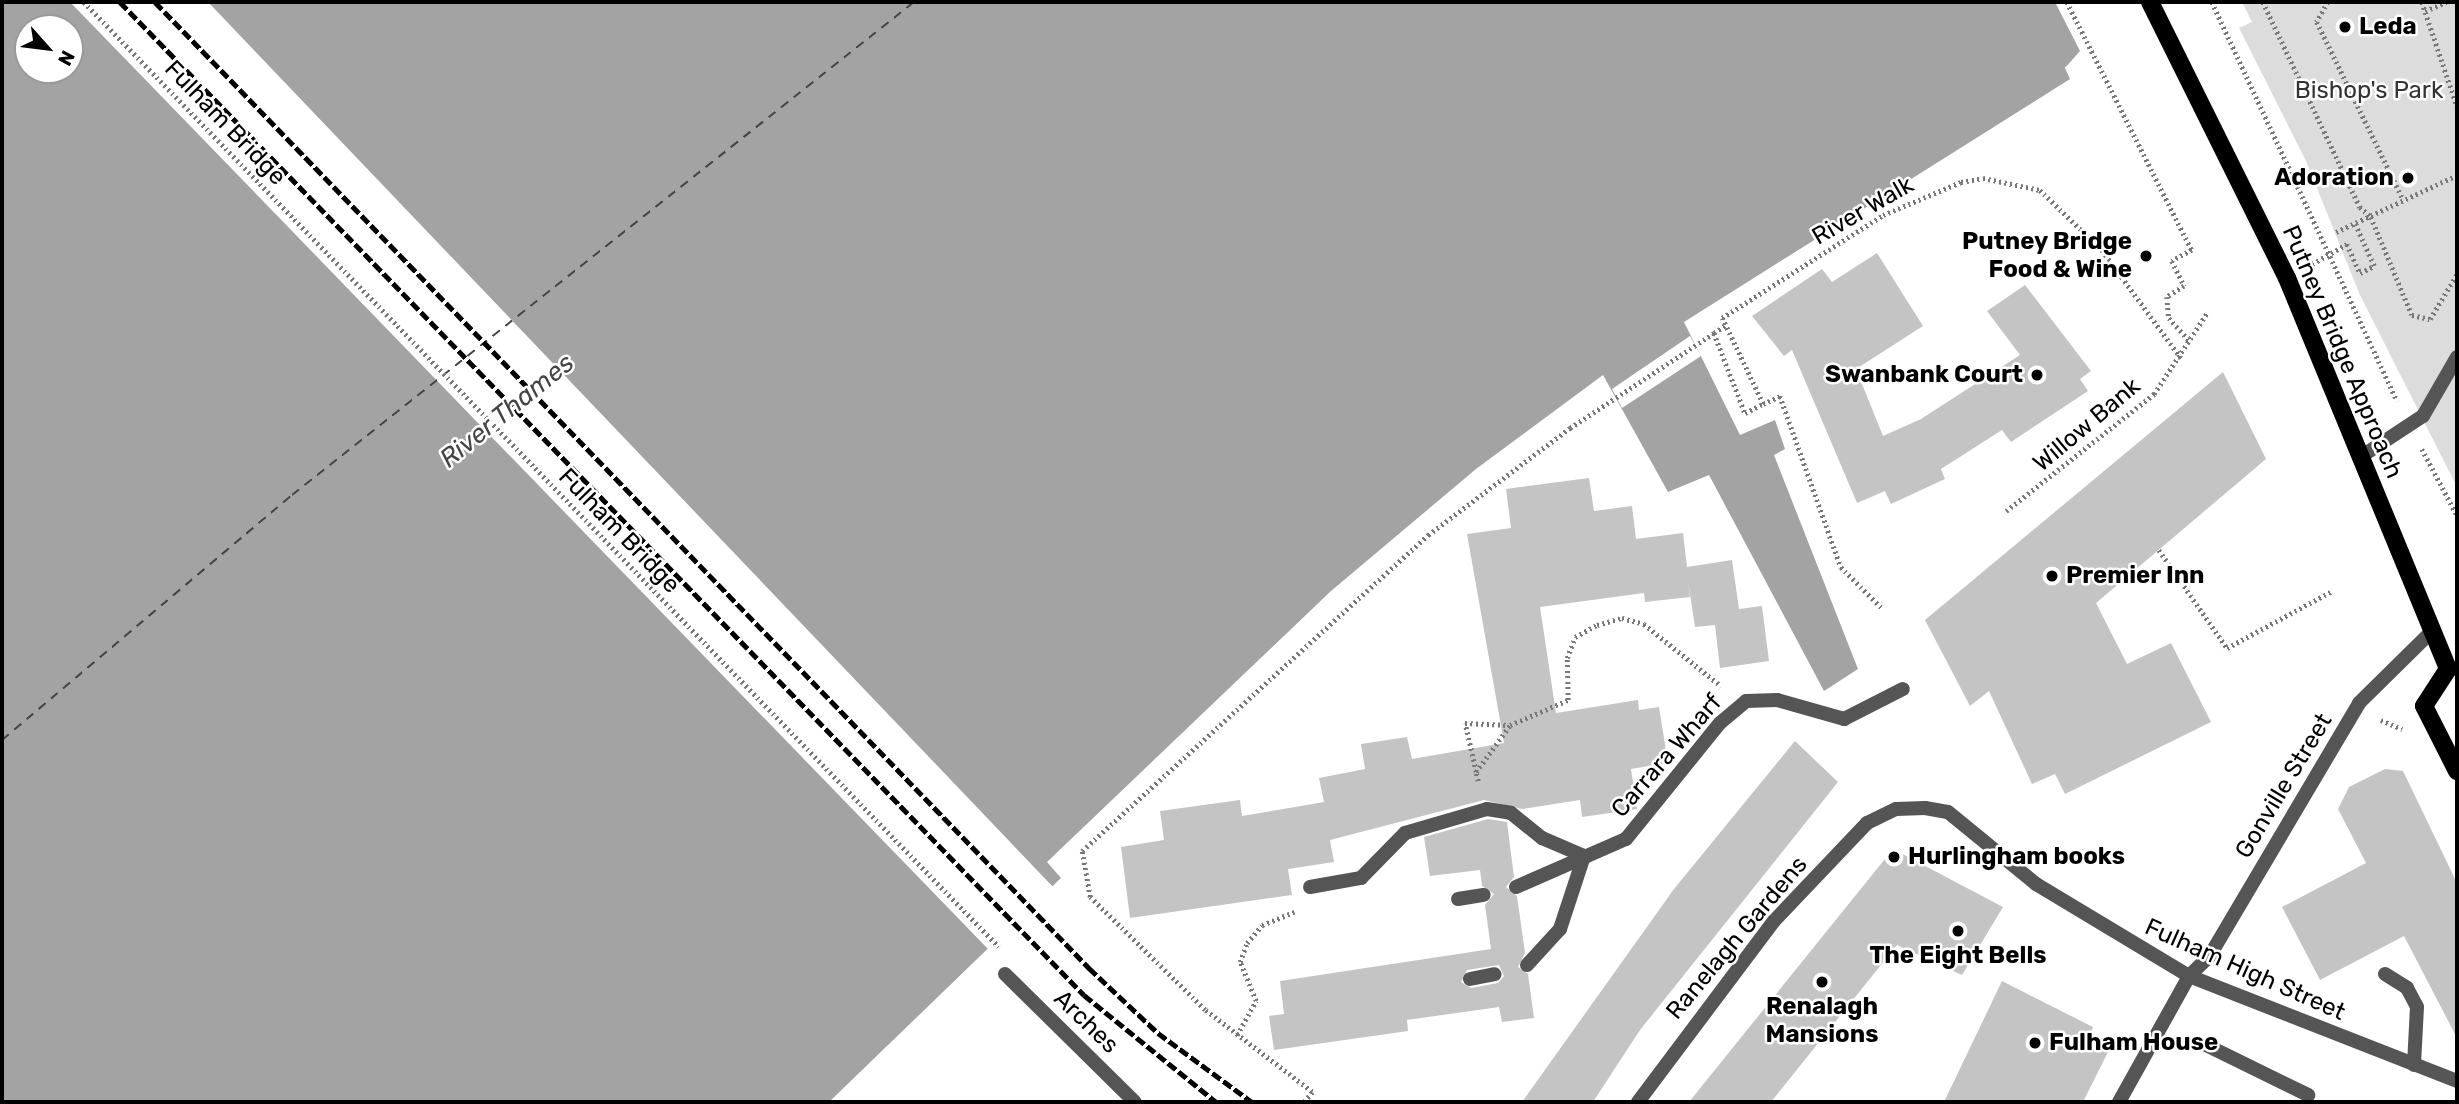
<!DOCTYPE html>
<style>
body{margin:0}
#map{position:relative;width:2459px;height:1104px;overflow:hidden;background:#fff;font-family:Rubik,sans-serif}
div>[style]{position:absolute}
.green>*{inset:0;background:#dcdcdc}
.water>*{inset:0;background:#a3a3a3}
.pier>*{inset:0;background:#fff}
.ferry>*{height:2px;margin-top:-1px;transform-origin:0;background:repeating-linear-gradient(90deg,#444 0 9px,transparent 0 16px)}
.building>*{inset:0;background:#c4c4c4}
.path>*{height:4.5px;margin-top:-2.25px;transform-origin:0;background:repeating-linear-gradient(90deg,#777 0 2px,transparent 0 5.5px)}
.service>*{height:14px;margin:-7px;padding:0 7px;transform-origin:7px;border-radius:7px;background:#555}
.minor>*{height:14px;margin:-7px;padding:0 7px;transform-origin:7px;border-radius:7px;background:#555}
.primary>*{height:18px;margin:-9px;padding:0 9px;transform-origin:9px;border-radius:9px;background:#000}
.rail>*{height:5px;margin-top:-2.5px;transform-origin:0;background:repeating-linear-gradient(90deg,#000 0 10px,transparent 0 13.5px)}
.dots>*{width:19px;height:19px;translate:-50% -50%;box-sizing:border-box;border:4px solid #fff;border-radius:50%}
span{translate:-50% -50%;white-space:nowrap;text-align:center;line-height:1.15;-webkit-text-stroke:5px #fff;paint-order:stroke}
.poi-label{font-size:24px;color:#000;font-weight:700}
.left{translate:0 -50%;text-align:left}
.right{translate:-100% -50%;text-align:right}
.park-label{font-size:24px;color:#333}
.street-label{font-size:24px;color:#000}
.water-label{font-size:26px;color:#444;font-style:italic}
.frame{position:absolute;inset:0;border:4px solid #000;pointer-events:none}
.north{position:absolute;left:14px;top:14px;width:70px;height:70px;box-sizing:border-box;background:#fff;border:2px solid #999;border-radius:50%;rotate:118deg;font-size:19px;font-weight:700;line-height:28px;text-align:center;color:#000}
.north::after{content:'';display:block;margin:auto;width:24px;height:32px;background:#000;clip-path:polygon(50% 0,100% 100%,50% 72%,0 100%)}
</style>
<div id="map">
<div class="green">
<i style="clip-path:polygon(2242px 2px,2457px 2px,2457px 487px,2360px 295px,2306px 161px,2239px 28px,2252px 22px)"></i>
</div>
<div class="water">
<i style="clip-path:polygon(evenodd,2px 2px,2178px 2px,2065px 67px,2070px 79px,1684px 322px,1740px 435px,1775px 420px,1785px 449px,1774px 455px,1858px 669px,1824px 691px,1709px 475px,1668px 492px,1603px 375px,1476px 469px,1331px 591px,1047px 862px,1061px 878px,829px 1102px,2px 1102px,2px 2px,28px 28px,70px 28px,70px 70px,28px 70px,28px 28px)"></i>
</div>
<div class="pier">
<i style="clip-path:polygon(70px 2px,208px 2px,1055px 889px,989px 950px)"></i>
<i style="clip-path:polygon(2055px 2px,2181px 2px,2069px 69px,2072px 82px,2065px 68px,2080px 51px)"></i>
<i style="clip-path:polygon(1690px 336px,1701px 356px,1622px 408px,1612px 389px)"></i>
</div>
<div class="ferry">
<i style="left:2px;top:740px;width:380px;rotate:-40.2deg"></i>
<i style="left:292px;top:495px;width:794px;rotate:-38.4deg"></i>
</div>
<div class="building">
<i style="clip-path:polygon(1877px 253px,1923px 326px,1856px 369px,1883px 436px,1921px 419px,2020px 355px,1987px 311px,2025px 285px,2091px 371px,2080px 379px,2088px 391px,2011px 442px,2002px 430px,1941px 469px,1945px 479px,1891px 504px,1885px 491px,1857px 503px,1792px 350px,1784px 356px,1752px 316px,1822px 269px,1832px 282px)"></i>
<i style="clip-path:polygon(2223px 372px,2266px 459px,2096px 603px,2127px 664px,2171px 643px,2211px 722px,2065px 794px,2055px 774px,2032px 784px,1989px 691px,1970px 706px,1925px 620px)"></i>
<i style="clip-path:polygon(1589px 478px,1594px 511px,1632px 506px,1636px 539px,1683px 533px,1687px 567px,1732px 560px,1739px 609px,1762px 606px,1769px 661px,1720px 668px,1715px 625px,1695px 627px,1688px 581px,1690px 597px,1645px 602px,1644px 593px,1540px 607px,1556px 713px,1638px 700px,1639px 710px,1659px 707px,1668px 763px,1631px 769px,1637px 809px,1582px 817px,1580px 800px,1522px 809px,1484px 800px,1330px 840px,1334px 862px,1288px 869px,1292px 895px,1130px 918px,1121px 847px,1164px 840px,1160px 811px,1240px 800px,1242px 816px,1324px 802px,1319px 778px,1365px 769px,1361px 744px,1407px 737px,1412px 759px,1504px 743px,1467px 534px,1511px 528px,1506px 489px)"></i>
<i style="clip-path:polygon(1795px 741px,1838px 782px,1640px 1030px,1593px 1102px,1522px 1102px,1674px 889px)"></i>
<i style="clip-path:polygon(2385px 769px,2403px 771px,2457px 883px,2457px 1038px,2404px 936px,2320px 980px,2282px 907px,2366px 863px,2338px 809px,2349px 787px)"></i>
<i style="clip-path:polygon(evenodd,1488px 819px,1507px 822px,1514px 877px,1506px 887px,1517px 896px,1525px 953px,1518px 967px,1528px 974px,1534px 1018px,1502px 1022px,1499px 1007px,1407px 1020px,1408px 1031px,1274px 1050px,1269px 1016px,1284px 1014px,1280px 981px,1491px 949px,1485px 905px,1494px 894px,1482px 886px,1480px 870px,1430px 876px,1424px 837px,1488px 819px,1499px 965px,1504px 976px,1498px 983px,1471px 988px,1461px 982px,1467px 970px,1499px 965px)"></i>
<i style="clip-path:polygon(1893px 849px,2003px 907px,1962px 975px,1897px 945px,1771px 1102px,1689px 1102px)"></i>
<i style="clip-path:polygon(2002px 981px,2093px 1027px,2089px 1038px,2110px 1048px,2083px 1102px,1944px 1102px)"></i>
</div>
<div class="path">
<i style="left:84px;top:2px;width:1315px;rotate:45.92deg"></i>
<i style="left:2067px;top:2px;width:278px;rotate:63.3deg"></i>
<i style="left:2192px;top:250px;width:23px;rotate:151deg"></i>
<i style="left:2172px;top:261px;width:28px;rotate:64deg"></i>
<i style="left:2184px;top:286px;width:20px;rotate:147deg"></i>
<i style="left:2167px;top:297px;width:21px;rotate:85deg"></i>
<i style="left:2169px;top:318px;width:31px;rotate:48deg"></i>
<i style="left:2212px;top:2px;width:440px;rotate:65.1deg"></i>
<i style="left:2263px;top:2px;width:227px;rotate:64.7deg"></i>
<i style="left:2360px;top:207px;width:15px;rotate:42deg"></i>
<i style="left:2371px;top:217px;width:106px;rotate:67.3deg"></i>
<i style="left:2412px;top:315px;width:18px;rotate:13deg"></i>
<i style="left:2430px;top:319px;width:52px;rotate:-59deg"></i>
<i style="left:2328px;top:2px;width:23px;rotate:119deg"></i>
<i style="left:2317px;top:22px;width:197px;rotate:64.1deg"></i>
<i style="left:2422px;top:2px;width:110px;rotate:71.4deg"></i>
<i style="left:2425px;top:11px;width:23px;rotate:-23deg"></i>
<i style="left:2336px;top:232px;width:134px;rotate:-25.2deg"></i>
<i style="left:2312px;top:264px;width:40px;rotate:-29.7deg"></i>
<i style="left:2347px;top:244px;width:32px;rotate:66deg"></i>
<i style="left:2360px;top:273px;width:16px;rotate:-27deg"></i>
<i style="left:2374px;top:266px;width:46px;rotate:-114.3deg"></i>
<i style="left:1714px;top:333px;width:14px;rotate:-34deg"></i>
<i style="left:1763px;top:404px;width:19px;rotate:-25deg"></i>
<i style="left:1780px;top:396px;width:182px;rotate:70.4deg"></i>
<i style="left:1841px;top:567px;width:57px;rotate:45deg"></i>
<i style="left:2422px;top:449px;width:75px;rotate:62.1deg"></i>
<i style="left:2006px;top:511px;width:189px;rotate:-38.3deg"></i>
<i style="left:2154px;top:394px;width:97px;rotate:-56.8deg"></i>
<i style="left:2159px;top:550px;width:119px;rotate:55.2deg"></i>
<i style="left:2227px;top:648px;width:119px;rotate:-28.5deg"></i>
<i style="left:2381px;top:720px;width:23px;rotate:23deg"></i>
<i style="left:1476px;top:772px;width:50px;rotate:-102.7deg"></i>
<i style="left:1465px;top:723px;width:44px;rotate:2.6deg"></i>
<i style="left:1478px;top:781px;width:9px;rotate:-103deg"></i>
<i style="left:1476px;top:772px;width:58px;rotate:-54.1deg"></i>
<i style="left:1510px;top:725px;width:63px;rotate:-23.3deg"></i>
<i style="left:1568px;top:700px;width:42px;rotate:-91.4deg"></i>
<i style="left:1567px;top:658px;width:22px;rotate:-69deg"></i>
<i style="left:1575px;top:637px;width:25px;rotate:-29deg"></i>
<i style="left:1597px;top:625px;width:26px;rotate:-16deg"></i>
<i style="left:1622px;top:618px;width:23px;rotate:15deg"></i>
<i style="left:1644px;top:624px;width:99px;rotate:38.8deg"></i>
<i style="left:1237px;top:1035px;width:39px;rotate:-61deg"></i>
<i style="left:1256px;top:1001px;width:42px;rotate:-112.3deg"></i>
<i style="left:1240px;top:962px;width:20px;rotate:-70deg"></i>
<i style="left:1247px;top:943px;width:23px;rotate:-50deg"></i>
<i style="left:1262px;top:925px;width:35px;rotate:-22deg"></i>
<i style="left:1304px;top:1102px;width:13px;rotate:-51deg"></i>
<i style="left:1312px;top:1092px;width:135px;rotate:-142.5deg"></i>
<i style="left:1205px;top:1010px;width:161px;rotate:-135.5deg"></i>
<i style="left:1090px;top:897px;width:47px;rotate:-99.9deg"></i>
<i style="left:1082px;top:851px;width:469px;rotate:-42.4deg"></i>
<i style="left:1428px;top:535px;width:178px;rotate:-37deg"></i>
<i style="left:1570px;top:428px;width:173px;rotate:-33.4deg"></i>
<i style="left:1714px;top:333px;width:86px;rotate:68.8deg"></i>
<i style="left:1745px;top:413px;width:20px;rotate:-27deg"></i>
<i style="left:1763px;top:404px;width:95px;rotate:-115.5deg"></i>
<i style="left:1722px;top:318px;width:191px;rotate:-32.6deg"></i>
<i style="left:1883px;top:215px;width:85px;rotate:-22.9deg"></i>
<i style="left:1961px;top:182px;width:22px;rotate:-10deg"></i>
<i style="left:1983px;top:178px;width:58px;rotate:11.9deg"></i>
<i style="left:2040px;top:190px;width:86px;rotate:44.1deg"></i>
<i style="left:2102px;top:250px;width:134px;rotate:53.8deg"></i>
</div>
<div class="service">
<i style="left:2362px;top:456px;width:73px;rotate:-33.3deg"></i>
<i style="left:2423px;top:416px;width:68px;rotate:-60deg"></i>
<i style="left:1310px;top:887px;width:52px;rotate:-10deg"></i>
<i style="left:1361px;top:878px;width:63px;rotate:-45.6deg"></i>
<i style="left:1405px;top:833px;width:85px;rotate:-16.3deg"></i>
<i style="left:1487px;top:809px;width:24px;rotate:9deg"></i>
<i style="left:1511px;top:813px;width:40px;rotate:39deg"></i>
<i style="left:1542px;top:838px;width:46px;rotate:23.2deg"></i>
<i style="left:1516px;top:887px;width:120px;rotate:-23.6deg"></i>
<i style="left:1626px;top:839px;width:149px;rotate:-51deg"></i>
<i style="left:1720px;top:723px;width:34px;rotate:-40deg"></i>
<i style="left:1746px;top:701px;width:31px;rotate:-2deg"></i>
<i style="left:1777px;top:700px;width:70px;rotate:15.8deg"></i>
<i style="left:1844px;top:719px;width:66px;rotate:-27deg"></i>
<i style="left:1458px;top:899px;width:26px;rotate:-9deg"></i>
<i style="left:1527px;top:965px;width:49px;rotate:-47.5deg"></i>
<i style="left:1560px;top:929px;width:77px;rotate:-71.8deg"></i>
<i style="left:1005px;top:974px;width:182px;rotate:44.6deg"></i>
<i style="left:2385px;top:974px;width:26px;rotate:32deg"></i>
<i style="left:2407px;top:988px;width:21px;rotate:62deg"></i>
<i style="left:2417px;top:1007px;width:58px;rotate:93deg"></i>
<i style="left:1470px;top:979px;width:25px;rotate:-11deg"></i>
<i style="left:2206px;top:1045px;width:114px;rotate:26.1deg"></i>
<i style="left:2119px;top:1102px;width:144px;rotate:-60.9deg"></i>
</div>
<div class="minor">
<i style="left:2189px;top:976px;width:28px;rotate:-44deg"></i>
<i style="left:2209px;top:957px;width:295px;rotate:-59.4deg"></i>
<i style="left:2359px;top:703px;width:103px;rotate:-44.6deg"></i>
<i style="left:1638px;top:1102px;width:226px;rotate:-53.1deg"></i>
<i style="left:1774px;top:921px;width:135px;rotate:-46.5deg"></i>
<i style="left:1867px;top:823px;width:32px;rotate:-26deg"></i>
<i style="left:1896px;top:809px;width:29px;rotate:-2deg"></i>
<i style="left:1925px;top:808px;width:23px;rotate:10deg"></i>
<i style="left:1948px;top:812px;width:114px;rotate:39.3deg"></i>
<i style="left:2036px;top:884px;width:179px;rotate:31deg"></i>
<i style="left:2189px;top:976px;width:288px;rotate:21.4deg"></i>
</div>
<div class="primary">
<i style="left:2150px;top:2px;width:308px;rotate:63.6deg"></i>
<i style="left:2287px;top:278px;width:423px;rotate:67.6deg"></i>
<i style="left:2448px;top:669px;width:44px;rotate:123deg"></i>
<i style="left:2424px;top:706px;width:73px;rotate:63.1deg"></i>
</div>
<div class="rail">
<i style="left:120px;top:2px;width:1384px;rotate:45.85deg"></i>
<i style="left:1084px;top:995px;width:170px;rotate:39deg"></i>
<i style="left:155px;top:2px;width:1344px;rotate:45.96deg"></i>
<i style="left:1089px;top:968px;width:95px;rotate:43.3deg"></i>
<i style="left:1158px;top:1033px;width:117px;rotate:36.3deg"></i>
</div>
<div class="dots">
<i style="left:2345px;top:27px;background:#000"></i>
<i style="left:2408px;top:178px;background:#000"></i>
<i style="left:2146px;top:256px;background:#000"></i>
<i style="left:2037px;top:375px;background:#000"></i>
<i style="left:2052px;top:576px;background:#000"></i>
<i style="left:1894px;top:857px;background:#000"></i>
<i style="left:1958px;top:931px;background:#000"></i>
<i style="left:1822px;top:982px;background:#000"></i>
<i style="left:2035px;top:1043px;background:#000"></i>
</div>
<div class="poi-label">
<span class="left" style="left:2359px;top:27px">Leda</span>
<span class="right" style="left:2394px;top:178px">Adoration</span>
<span class="right" style="left:2132px;top:256px">Putney Bridge<br>Food &amp; Wine</span>
<span class="right" style="left:2023px;top:375px">Swanbank Court</span>
<span class="left" style="left:2066px;top:576px">Premier Inn</span>
<span class="left" style="left:1908px;top:857px">Hurlingham books</span>
<span style="left:1958px;top:956px">The Eight Bells</span>
<span style="left:1822px;top:1021px">Renalagh<br>Mansions</span>
<span class="left" style="left:2049px;top:1043px">Fulham House</span>
</div>
<div class="park-label">
<span style="left:2369px;top:91px">Bishop's Park</span>
</div>
<div class="street-label">
<span style="left:225px;top:123px;rotate:46deg">Fulham Bridge</span>
<span style="left:1863px;top:211px;rotate:-30deg">River Walk</span>
<span style="left:2342px;top:352px;rotate:67deg">Putney Bridge Approach</span>
<span style="left:2087px;top:425px;rotate:-40deg">Willow Bank</span>
<span style="left:619px;top:531px;rotate:46deg">Fulham Bridge</span>
<span style="left:1667px;top:756px;rotate:-49deg">Carrara Wharf</span>
<span style="left:2284px;top:786px;rotate:-59deg">Gonville Street</span>
<span style="left:1737px;top:938px;rotate:-50deg">Ranelagh Gardens</span>
<span style="left:2245px;top:970px;rotate:24deg">Fulham High Street</span>
<span style="left:1086px;top:1022px;rotate:44deg">Arches</span>
</div>
<div class="water-label">
<span style="left:507px;top:411px;rotate:-39deg">River Thames</span>
</div>
<div class="frame"></div>
<div class="north">N</div>
</div>
